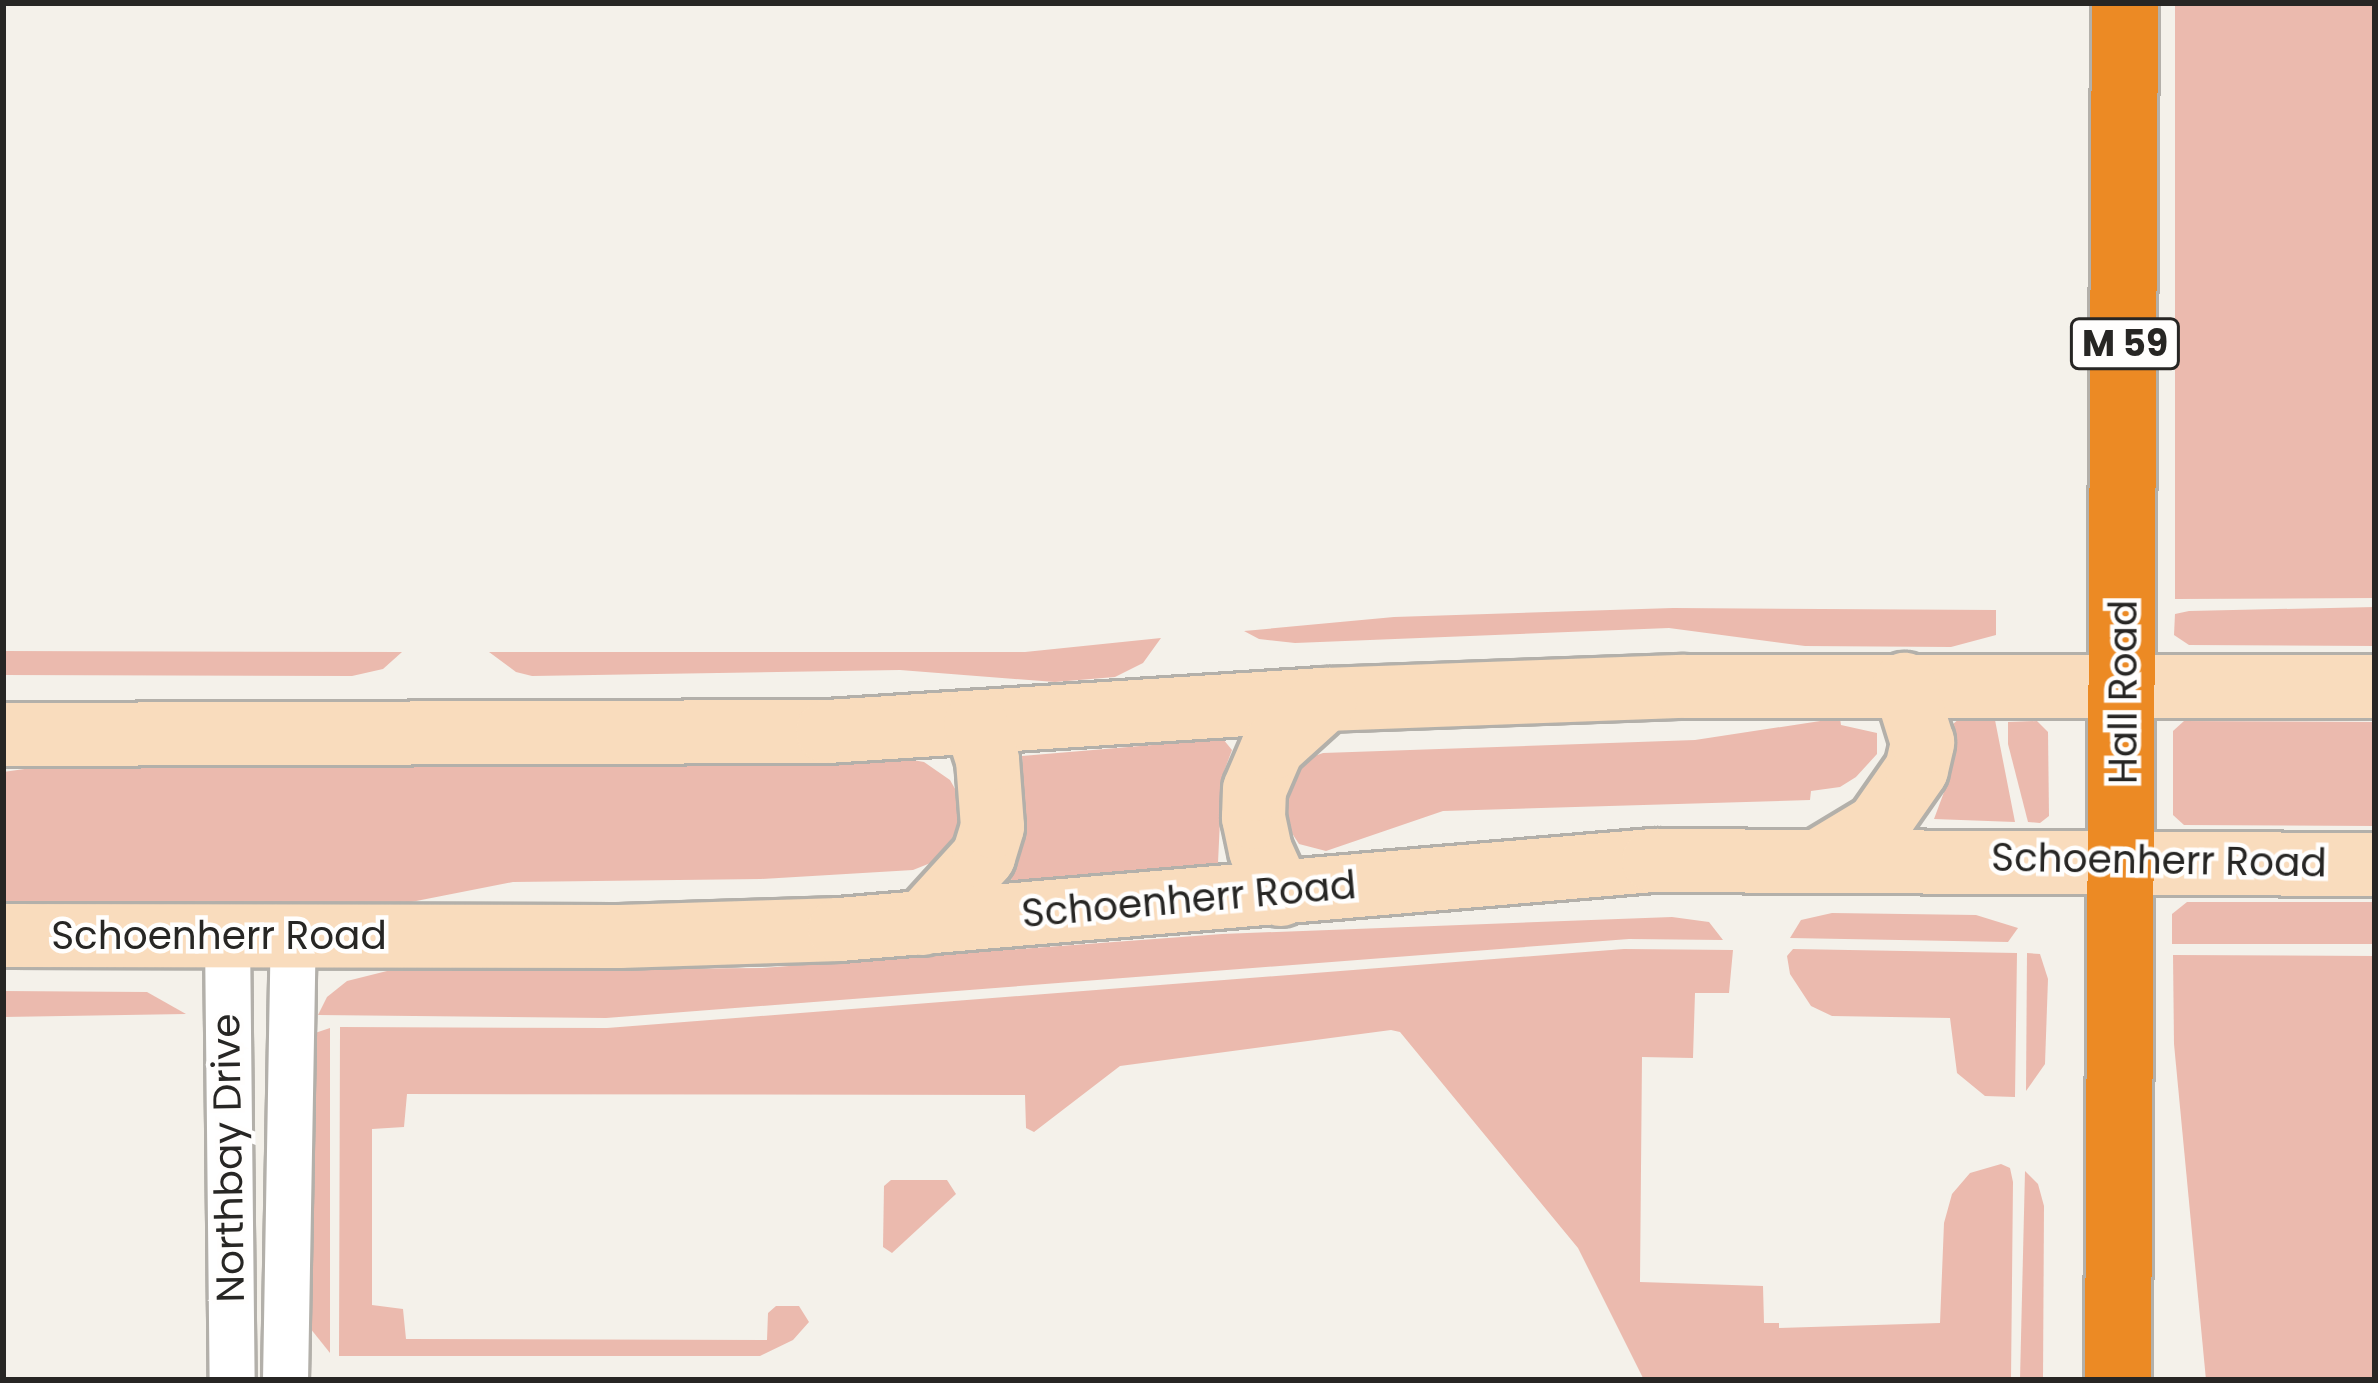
<!DOCTYPE html>
<style>
body{margin:0}
#map{position:relative;width:2378px;height:1383px;overflow:hidden;background:#f4f1ea;font-family:Poppins,sans-serif}
div>[style]{position:absolute}
.green>*{inset:0;background:#ebbaae}
.roads{filter:drop-shadow(3px 0 #b3b0aa) drop-shadow(-3px 0 #b3b0aa) drop-shadow(0 3px #b3b0aa) drop-shadow(0 -3px #b3b0aa)}
.street>*{height:45px;margin:-22.5px;padding:0 22.5px;transform-origin:22.5px;border-radius:22.5px;background:#fff}
.secondary>*{height:63px;margin:-31.5px;padding:0 31.5px;transform-origin:31.5px;border-radius:31.5px;background:#f9dcbd}
.highway>*{height:66px;margin:-33px;padding:0 33px;transform-origin:33px;border-radius:33px;background:#ec8a24}
span{translate:-50% -50%;white-space:nowrap;text-align:center;line-height:1.15;-webkit-text-stroke:9px #fffefd;paint-order:stroke}
.shield-label span{padding:3px 9px;background:#fffefd;border:3px solid;border-radius:9px;-webkit-text-stroke-width:0}
.shield-label{font-size:36px;color:#272624;font-weight:700}
.street-label{font-size:39px;color:#272624}
.frame{position:absolute;inset:0;border:6px solid #272624;pointer-events:none}
</style>
<div id="map">
<div class="green">
<i style="clip-path:polygon(2175px 3px,2375px 3px,2375px 598px,2175px 599px)"></i>
<i style="clip-path:polygon(2375px 607px,2375px 646px,2189px 645px,2174px 635px,2175px 614px,2189px 611px)"></i>
<i style="clip-path:polygon(1673px 608px,1996px 610px,1996px 635px,1951px 647px,1805px 646px,1669px 628px,1295px 643px,1259px 639px,1244px 631px,1394px 617px)"></i>
<i style="clip-path:polygon(1161px 638px,1143px 663px,1115px 677px,1055px 682px,900px 670px,532px 676px,516px 672px,489px 652px,1025px 652px)"></i>
<i style="clip-path:polygon(3px 651px,402px 652px,383px 669px,352px 676px,3px 675px)"></i>
<i style="clip-path:polygon(1840px 718px,1841px 725px,1877px 733px,1877px 754px,1856px 777px,1840px 787px,1811px 791px,1810px 800px,1443px 811px,1326px 851px,1299px 844px,1282px 818px,1282px 785px,1303px 760px,1323px 753px,1695px 740px)"></i>
<i style="clip-path:polygon(1959px 719px,1995px 720px,2015px 822px,1934px 819px,1950px 776px,1953px 724px)"></i>
<i style="clip-path:polygon(2037px 721px,2048px 732px,2049px 816px,2040px 823px,2028px 822px,2008px 744px,2008px 722px)"></i>
<i style="clip-path:polygon(2184px 721px,2375px 722px,2375px 826px,2184px 825px,2173px 815px,2173px 731px)"></i>
<i style="clip-path:polygon(1223px 739px,1232px 750px,1222px 777px,1218px 863px,1016px 884px,1011px 880px,1025px 825px,1022px 756px)"></i>
<i style="clip-path:polygon(907px 759px,924px 762px,950px 780px,958px 794px,961px 830px,943px 858px,913px 870px,761px 879px,513px 882px,406px 903px,3px 903px,3px 772px,46px 766px,630px 767px)"></i>
<i style="clip-path:polygon(2187px 902px,2375px 902px,2375px 944px,2172px 944px,2172px 914px)"></i>
<i style="clip-path:polygon(1832px 913px,1976px 915px,2018px 928px,2008px 942px,1790px 938px,1801px 920px)"></i>
<i style="clip-path:polygon(1672px 917px,1709px 922px,1723px 940px,1629px 939px,606px 1018px,318px 1015px,327px 997px,347px 981px,387px 971px,762px 968px,1222px 934px)"></i>
<i style="clip-path:polygon(1624px 949px,1733px 950px,1729px 993px,1695px 993px,1693px 1058px,1642px 1057px,1640px 1282px,1763px 1286px,1764px 1323px,1779px 1323px,1779px 1328px,1940px 1323px,1944px 1223px,1952px 1194px,1970px 1173px,2001px 1164px,2010px 1168px,2013px 1182px,2011px 1380px,1644px 1380px,1578px 1248px,1400px 1032px,1391px 1030px,1120px 1066px,1034px 1132px,1026px 1128px,1025px 1095px,407px 1094px,404px 1127px,372px 1129px,372px 1305px,403px 1309px,406px 1339px,767px 1340px,768px 1313px,776px 1306px,799px 1306px,809px 1322px,793px 1340px,760px 1356px,339px 1356px,340px 1027px,607px 1028px)"></i>
<i style="clip-path:polygon(1793px 949px,2017px 953px,2015px 1097px,1985px 1096px,1957px 1073px,1950px 1018px,1832px 1016px,1811px 1006px,1790px 974px,1787px 956px)"></i>
<i style="clip-path:polygon(2027px 953px,2040px 954px,2048px 979px,2045px 1064px,2026px 1091px)"></i>
<i style="clip-path:polygon(2173px 955px,2375px 956px,2375px 1380px,2206px 1380px,2174px 1044px)"></i>
<i style="clip-path:polygon(3px 991px,147px 992px,186px 1014px,3px 1017px)"></i>
<i style="clip-path:polygon(330px 1028px,330px 1353px,310px 1328px,309px 1259px,315px 1033px)"></i>
<i style="clip-path:polygon(2025px 1171px,2038px 1184px,2044px 1206px,2043px 1380px,2020px 1380px)"></i>
<i style="clip-path:polygon(891px 1180px,947px 1180px,956px 1194px,892px 1253px,883px 1247px,884px 1186px)"></i>
</div>
<div class="roads">
<div class="street">
<i style="left:227px;top:936px;width:444px;rotate:89.4deg"></i>
<i style="left:285px;top:1380px;width:443px;rotate:-89deg"></i>
</div>
<div class="secondary">
<i style="left:3px;top:734px;width:824px;rotate:-0.21deg"></i>
<i style="left:827px;top:731px;width:499px;rotate:-3.7deg"></i>
<i style="left:1325px;top:699px;width:359px;rotate:-2.1deg"></i>
<i style="left:1684px;top:686px;width:691px"></i>
<i style="left:1824px;top:857px;width:62px;rotate:-31.1deg"></i>
<i style="left:1877px;top:825px;width:68px;rotate:-55.1deg"></i>
<i style="left:1916px;top:769px;width:28px;rotate:-77deg"></i>
<i style="left:1922px;top:742px;width:61px;rotate:-107.2deg"></i>
<i style="left:1280px;top:894px;width:48px;rotate:-114.4deg"></i>
<i style="left:1260px;top:850px;width:34px;rotate:-102deg"></i>
<i style="left:1253px;top:817px;width:28px;rotate:-88deg"></i>
<i style="left:1254px;top:789px;width:46px;rotate:-66.8deg"></i>
<i style="left:1272px;top:747px;width:72px;rotate:-42.2deg"></i>
<i style="left:922px;top:923px;width:91px;rotate:-47.7deg"></i>
<i style="left:983px;top:856px;width:31px;rotate:-73deg"></i>
<i style="left:992px;top:826px;width:67px;rotate:-94.3deg"></i>
<i style="left:987px;top:759px;width:38px;rotate:-108deg"></i>
<i style="left:3px;top:935px;width:616px;rotate:0.09deg"></i>
<i style="left:619px;top:936px;width:220px;rotate:-1.8deg"></i>
<i style="left:839px;top:929px;width:817px;rotate:-4.85deg"></i>
<i style="left:1653px;top:860px;width:722px;rotate:0.32deg"></i>
</div>
<div class="highway">
<i style="left:2118px;top:1380px;width:1377px;rotate:-89.71deg"></i>
</div>
</div>
<div class="shield-label">
<span style="left:2125px;top:344px">M 59</span>
</div>
<div class="street-label">
<span style="left:2124px;top:692px;rotate:-90deg">Hall Road</span>
<span style="left:2159px;top:861px;rotate:1deg">Schoenherr Road</span>
<span style="left:1189px;top:900px;rotate:-5deg">Schoenherr Road</span>
<span style="left:219px;top:936px">Schoenherr Road</span>
<span style="left:229px;top:1158px;rotate:-91deg">Northbay Drive</span>
</div>
<div class="frame"></div>
</div>
